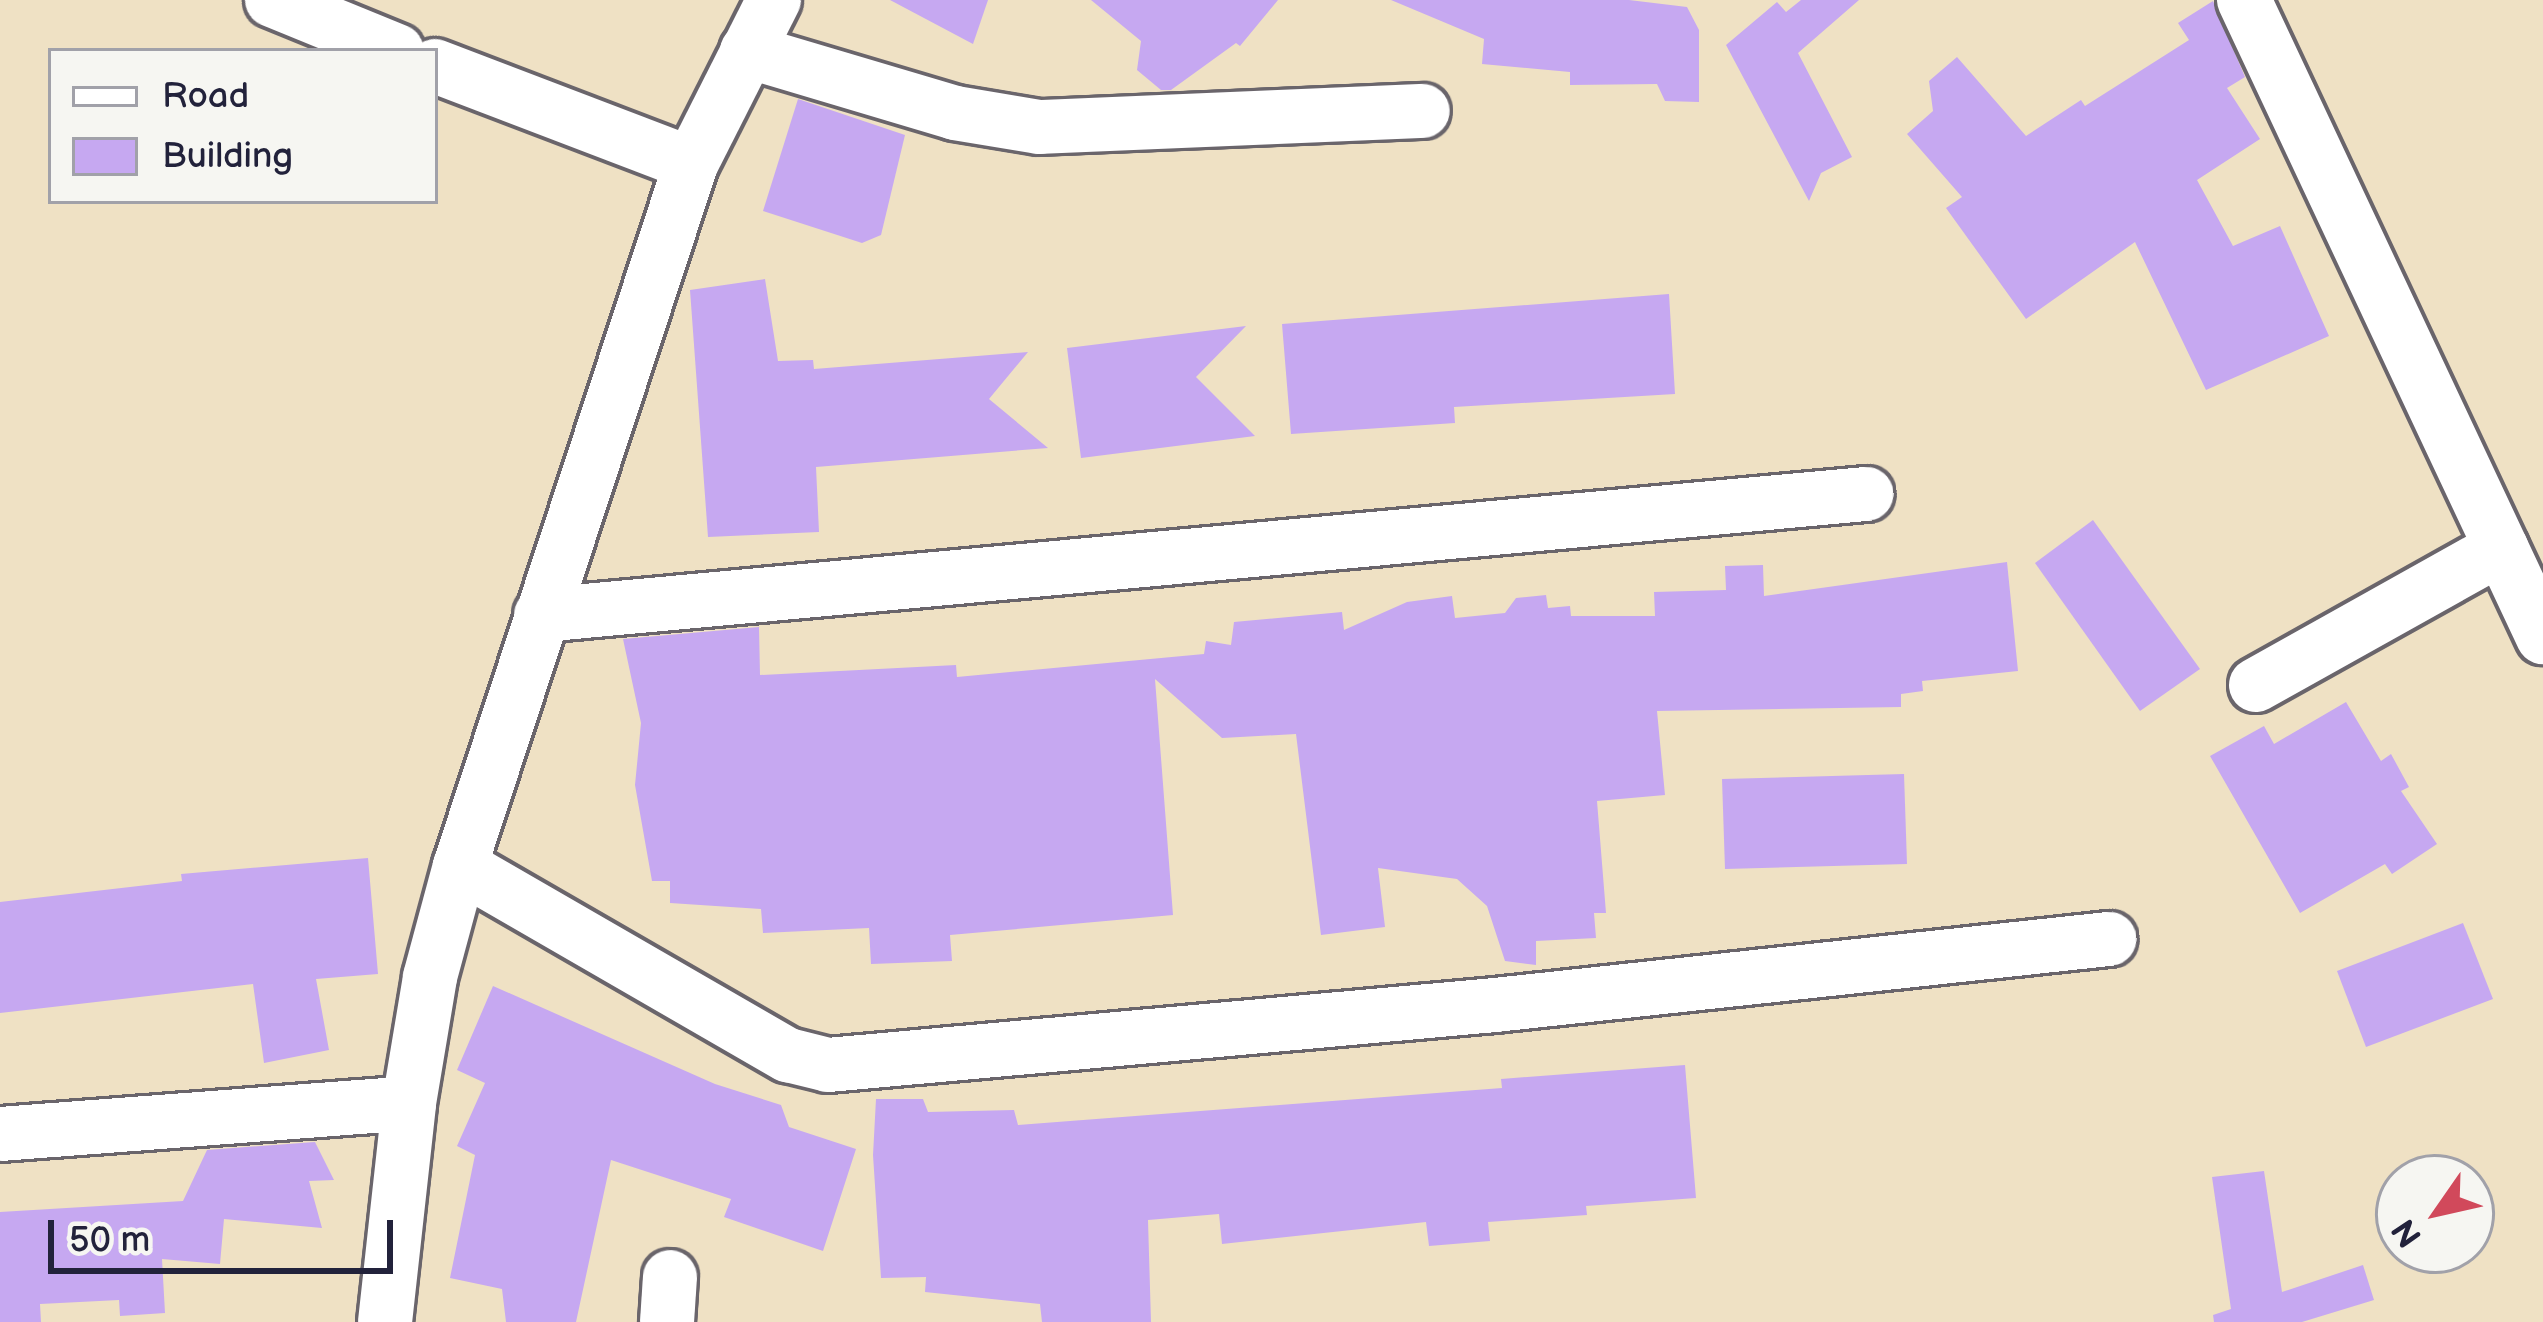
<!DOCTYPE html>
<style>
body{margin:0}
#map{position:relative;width:2543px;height:1322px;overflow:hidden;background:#efe1c4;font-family:"Balsamiq Sans",sans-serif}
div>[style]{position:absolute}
.building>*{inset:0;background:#c6a8f1}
.roads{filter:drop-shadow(3px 0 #6a656b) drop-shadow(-3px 0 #6a656b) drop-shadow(0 3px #6a656b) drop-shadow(0 -3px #6a656b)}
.minor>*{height:54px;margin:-27px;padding:0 27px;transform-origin:27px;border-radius:27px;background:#fff}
span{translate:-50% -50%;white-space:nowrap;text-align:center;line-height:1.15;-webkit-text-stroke:12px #f6f6f2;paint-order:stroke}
.legend{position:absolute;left:48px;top:48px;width:390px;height:156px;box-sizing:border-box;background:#f6f6f2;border:3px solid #a1a1a9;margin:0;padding:15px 21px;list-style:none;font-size:36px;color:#22223b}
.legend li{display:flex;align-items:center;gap:24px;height:60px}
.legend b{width:60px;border:3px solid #a1a1a9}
.north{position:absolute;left:2375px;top:1154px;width:120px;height:120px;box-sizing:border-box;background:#f6f6f2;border:3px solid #a1a1a9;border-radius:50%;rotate:236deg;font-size:33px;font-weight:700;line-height:48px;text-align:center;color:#22223b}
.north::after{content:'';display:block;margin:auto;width:42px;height:54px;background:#d1495b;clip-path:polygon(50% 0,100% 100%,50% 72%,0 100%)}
.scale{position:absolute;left:48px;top:1220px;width:345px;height:54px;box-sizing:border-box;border:6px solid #22223b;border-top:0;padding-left:15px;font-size:36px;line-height:42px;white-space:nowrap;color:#22223b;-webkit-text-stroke:9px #f6f6f2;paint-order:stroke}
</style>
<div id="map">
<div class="building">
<i style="clip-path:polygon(890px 0,988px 0,973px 44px)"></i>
<i style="clip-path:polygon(1091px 0,1278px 0,1240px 46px,1236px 43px,1171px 90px,1161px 90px,1137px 70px,1141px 41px)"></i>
<i style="clip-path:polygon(1391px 0,1629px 0,1687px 7px,1699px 30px,1699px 102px,1665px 101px,1657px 84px,1570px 85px,1570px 72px,1482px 64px,1484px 39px)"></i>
<i style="clip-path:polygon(1801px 0,1859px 0,1798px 53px,1852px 157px,1821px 173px,1809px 201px,1726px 45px,1777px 2px,1786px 12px)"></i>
<i style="clip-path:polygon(2213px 1px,2245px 77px,2227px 88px,2260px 139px,2197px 180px,2233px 246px,2280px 226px,2329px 336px,2206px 390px,2135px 242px,2026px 319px,1946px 208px,1962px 197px,1907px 134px,1933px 111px,1929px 81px,1957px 57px,2026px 136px,2081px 100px,2085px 106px,2189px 40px,2178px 23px)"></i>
<i style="clip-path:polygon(798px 99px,905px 135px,881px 235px,862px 243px,763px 211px)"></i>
<i style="clip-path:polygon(765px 279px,778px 361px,813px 360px,814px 369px,1028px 352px,989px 399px,1048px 448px,816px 467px,819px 532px,708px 537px,690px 290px)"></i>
<i style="clip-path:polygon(1669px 294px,1675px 394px,1454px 407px,1455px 423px,1291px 434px,1282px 324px)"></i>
<i style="clip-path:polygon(1246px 326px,1196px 377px,1255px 436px,1081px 458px,1067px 348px)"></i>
<i style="clip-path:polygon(2093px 520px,2200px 669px,2140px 711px,2035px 563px)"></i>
<i style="clip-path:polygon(2007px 562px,2018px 671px,1922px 681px,1923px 691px,1901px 694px,1901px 707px,1657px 711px,1665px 795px,1597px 801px,1606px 913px,1594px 913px,1596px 938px,1536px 941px,1536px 965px,1505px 961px,1487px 906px,1457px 879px,1378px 868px,1385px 927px,1321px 935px,1296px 734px,1222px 738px,1155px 679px,1173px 915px,950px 935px,952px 961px,871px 964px,869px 928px,763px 933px,761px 909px,670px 903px,670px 881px,652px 881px,635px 785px,641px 723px,623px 639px,759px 627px,760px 675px,956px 665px,957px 677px,1204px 654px,1206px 641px,1231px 645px,1234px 622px,1342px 612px,1344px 630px,1407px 602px,1452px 596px,1455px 618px,1505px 613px,1516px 598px,1546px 595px,1548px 608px,1570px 606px,1571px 616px,1655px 616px,1654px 592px,1726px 590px,1725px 566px,1763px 565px,1764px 596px)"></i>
<i style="clip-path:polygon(2346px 702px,2381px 761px,2391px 754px,2409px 787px,2401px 791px,2437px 844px,2392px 874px,2385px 864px,2300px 913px,2210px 756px,2264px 726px,2274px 744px)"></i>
<i style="clip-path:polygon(1904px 774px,1907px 864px,1725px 869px,1722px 779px)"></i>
<i style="clip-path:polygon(368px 858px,378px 974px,316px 979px,329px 1050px,264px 1063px,253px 984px,0 1013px,0 902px,182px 881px,181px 874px)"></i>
<i style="clip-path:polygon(2463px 923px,2493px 999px,2366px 1047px,2337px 971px)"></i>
<i style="clip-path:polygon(493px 986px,715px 1084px,781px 1105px,789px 1127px,856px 1149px,823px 1251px,724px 1217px,731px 1199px,611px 1160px,576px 1322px,506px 1322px,502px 1289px,450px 1278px,475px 1155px,457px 1146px,485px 1083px,457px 1070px)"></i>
<i style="clip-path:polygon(1685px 1065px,1696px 1198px,1586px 1206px,1587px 1215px,1488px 1222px,1490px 1241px,1429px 1246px,1426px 1222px,1222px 1244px,1219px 1214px,1148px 1220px,1151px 1322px,1042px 1322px,1040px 1304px,925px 1292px,926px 1277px,881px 1278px,873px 1155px,876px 1099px,923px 1099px,928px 1112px,1014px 1110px,1018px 1125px,1502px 1088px,1501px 1079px)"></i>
<i style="clip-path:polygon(315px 1142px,334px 1180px,309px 1181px,322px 1228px,224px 1219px,220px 1264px,162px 1259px,165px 1313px,120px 1316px,119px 1300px,40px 1304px,41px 1322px,0 1322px,0 1212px,183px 1201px,207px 1150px)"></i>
<i style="clip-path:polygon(2264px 1171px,2282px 1292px,2363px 1265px,2374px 1300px,2302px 1322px,2214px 1322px,2213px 1315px,2231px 1309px,2212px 1177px)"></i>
</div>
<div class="roads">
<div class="minor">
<i style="left:272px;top:0;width:135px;rotate:22.2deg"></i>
<i style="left:2244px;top:0;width:704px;rotate:64.86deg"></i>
<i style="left:747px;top:51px;width:217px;rotate:16.6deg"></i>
<i style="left:955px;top:113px;width:86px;rotate:9.4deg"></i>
<i style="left:1040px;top:127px;width:383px;rotate:-2.4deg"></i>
<i style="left:435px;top:66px;width:274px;rotate:20.9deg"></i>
<i style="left:541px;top:615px;width:1331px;rotate:-5.22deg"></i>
<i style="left:2256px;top:685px;width:281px;rotate:-29.2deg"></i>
<i style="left:460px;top:866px;width:379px;rotate:30deg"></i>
<i style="left:788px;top:1055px;width:41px;rotate:14deg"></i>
<i style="left:828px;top:1065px;width:670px;rotate:-5.14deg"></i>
<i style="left:1495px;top:1005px;width:618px;rotate:-6.14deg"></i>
<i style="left:0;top:1134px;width:410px;rotate:-4.3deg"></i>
<i style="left:385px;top:1322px;width:220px;rotate:-83.7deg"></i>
<i style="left:409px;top:1103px;width:128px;rotate:-80.5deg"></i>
<i style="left:430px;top:977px;width:115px;rotate:-74.9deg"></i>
<i style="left:460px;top:866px;width:739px;rotate:-71.79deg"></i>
<i style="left:691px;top:164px;width:184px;rotate:-63.2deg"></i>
<i style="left:667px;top:1322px;width:45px;rotate:-86.2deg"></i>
</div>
</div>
<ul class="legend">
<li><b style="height:15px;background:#fff"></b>Road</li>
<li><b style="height:33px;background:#c6a8f1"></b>Building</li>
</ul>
<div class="north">N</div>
<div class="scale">50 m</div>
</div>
